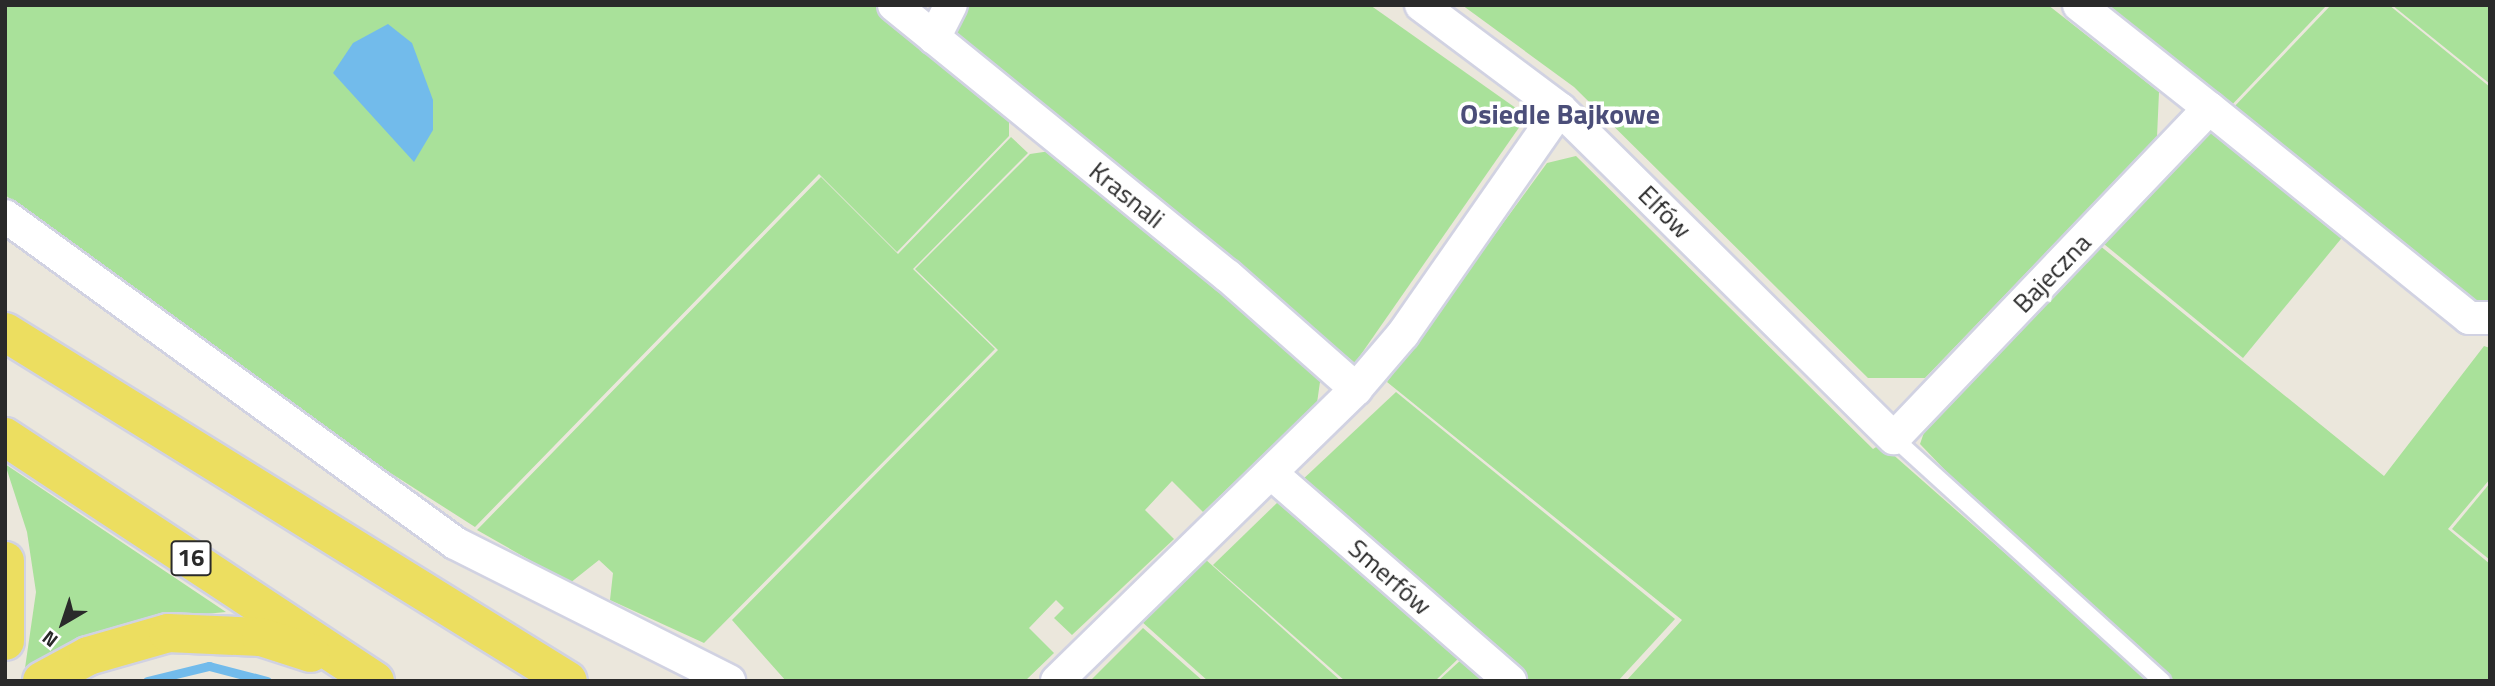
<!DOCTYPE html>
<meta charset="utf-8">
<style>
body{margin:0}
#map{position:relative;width:2495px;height:686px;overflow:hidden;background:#ebe7dc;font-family:"Titillium Web",sans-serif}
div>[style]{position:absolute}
.green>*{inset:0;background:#a9e19a}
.water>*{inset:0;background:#72bbeb}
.stream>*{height:9px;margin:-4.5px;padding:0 4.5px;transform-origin:4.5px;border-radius:4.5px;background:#72bbeb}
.roads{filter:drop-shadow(2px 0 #d1d2e2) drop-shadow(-2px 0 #d1d2e2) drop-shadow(0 2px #d1d2e2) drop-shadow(0 -2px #d1d2e2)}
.lane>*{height:16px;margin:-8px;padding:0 8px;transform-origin:8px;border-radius:8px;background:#fff}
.street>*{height:32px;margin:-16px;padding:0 16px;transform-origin:16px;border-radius:16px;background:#fff}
.primary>*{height:38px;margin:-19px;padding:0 19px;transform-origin:19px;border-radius:19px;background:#ecde60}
span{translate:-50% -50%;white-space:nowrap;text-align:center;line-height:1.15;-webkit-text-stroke:7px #fff;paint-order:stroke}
.shield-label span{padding:2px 5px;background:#fff;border:2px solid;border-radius:5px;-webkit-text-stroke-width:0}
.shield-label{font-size:24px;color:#2a2a2a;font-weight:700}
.street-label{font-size:26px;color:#2a2a2a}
.neighbourhood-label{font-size:28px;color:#4b4e79;font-weight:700}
.frame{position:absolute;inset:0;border:7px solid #2a2a2a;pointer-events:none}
.north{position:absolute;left:28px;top:588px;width:70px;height:70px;-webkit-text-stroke:5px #fff;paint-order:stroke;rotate:219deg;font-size:19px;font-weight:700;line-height:28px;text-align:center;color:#2a2a2a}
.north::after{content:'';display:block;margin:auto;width:24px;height:32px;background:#2a2a2a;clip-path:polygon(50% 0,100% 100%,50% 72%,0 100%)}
</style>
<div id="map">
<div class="green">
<i style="clip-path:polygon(5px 5px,874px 5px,1009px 113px,1009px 136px,897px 252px,819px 174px,475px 527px,378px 465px,5px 195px)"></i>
<i style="clip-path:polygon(966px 5px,1370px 5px,1527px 116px,1355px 363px,952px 32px)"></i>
<i style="clip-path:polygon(1462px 5px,2048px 5px,2159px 92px,2157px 137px,1925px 378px,1868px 378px,1574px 87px)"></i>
<i style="clip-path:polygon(2093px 5px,2327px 5px,2227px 110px)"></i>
<i style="clip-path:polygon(2331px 5px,2389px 5px,2490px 87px,2489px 302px,2473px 302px,2232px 109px)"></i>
<i style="clip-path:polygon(2392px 5px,2490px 5px,2490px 84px)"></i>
<i style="clip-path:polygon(2206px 133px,2222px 134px,2345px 234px,2243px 358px,2104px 244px)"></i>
<i style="clip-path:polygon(1011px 137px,1028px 153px,913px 269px,995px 349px,704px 643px,610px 600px,613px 573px,599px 560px,570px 583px,477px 530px,821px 177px,898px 254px)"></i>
<i style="clip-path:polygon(1057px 150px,1321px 375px,1317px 403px,1203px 512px,1172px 481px,1145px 510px,1174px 539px,1072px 635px,1054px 618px,1064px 608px,1056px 600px,1029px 628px,1054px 653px,1025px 681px,786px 681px,732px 620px,998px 350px,915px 269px,1030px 154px)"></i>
<i style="clip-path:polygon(1576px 156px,1873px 449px,1881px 444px,2150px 681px,1626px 681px,1682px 620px,1387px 382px,1547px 163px)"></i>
<i style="clip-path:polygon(2099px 245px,2384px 476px,2484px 346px,2490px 348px,2490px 479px,2448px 529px,2490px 564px,2490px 681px,2175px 681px,1988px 515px,1920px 444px,1930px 415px)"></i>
<i style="clip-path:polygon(1396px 392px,1675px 619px,1618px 681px,1530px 681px,1300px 482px)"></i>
<i style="clip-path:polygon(5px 464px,226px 612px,152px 619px,94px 635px,25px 668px,36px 592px,27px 532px)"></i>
<i style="clip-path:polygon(2490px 483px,2490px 560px,2452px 529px)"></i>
<i style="clip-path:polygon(1281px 499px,1461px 656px,1435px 681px,1345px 681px,1213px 565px)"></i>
<i style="clip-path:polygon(1205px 559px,1341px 681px,1208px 681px,1141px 621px)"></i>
<i style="clip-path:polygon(1143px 628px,1203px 681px,1090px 681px)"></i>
<i style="clip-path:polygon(1463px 658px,1488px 681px,1438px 681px)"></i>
</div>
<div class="water">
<i style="clip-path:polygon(388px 24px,412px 43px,433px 100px,433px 130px,414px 162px,333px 73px,353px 43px)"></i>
</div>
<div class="stream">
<i style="left:147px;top:681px;width:64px;rotate:-13.6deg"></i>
<i style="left:209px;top:666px;width:60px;rotate:14.5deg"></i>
</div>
<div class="roads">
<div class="lane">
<i style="left:1894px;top:438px;width:362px;rotate:42.2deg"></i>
</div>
<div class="street">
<i style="left:894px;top:5px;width:430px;rotate:39.1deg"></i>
<i style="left:1228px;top:276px;width:171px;rotate:41.4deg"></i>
<i style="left:1421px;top:5px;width:174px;rotate:36.8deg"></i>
<i style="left:1560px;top:109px;width:469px;rotate:44.6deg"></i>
<i style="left:1894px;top:438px;width:456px;rotate:-46.3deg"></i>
<i style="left:2209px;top:108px;width:166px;rotate:-141.6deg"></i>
<i style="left:934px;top:38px;width:37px;rotate:-63deg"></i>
<i style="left:2209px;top:108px;width:334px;rotate:38.9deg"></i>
<i style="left:2469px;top:318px;width:21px"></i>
<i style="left:5px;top:216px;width:556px;rotate:36deg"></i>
<i style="left:455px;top:543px;width:307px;rotate:26.7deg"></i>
<i style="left:1271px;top:473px;width:317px;rotate:41deg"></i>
<i style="left:1057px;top:681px;width:418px;rotate:-44.3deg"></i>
<i style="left:1356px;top:389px;width:72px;rotate:-49.5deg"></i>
<i style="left:1403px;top:334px;width:274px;rotate:-55.1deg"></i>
</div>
<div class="primary">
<i style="left:5px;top:332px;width:662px;rotate:31.79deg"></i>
<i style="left:5px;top:437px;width:443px;rotate:33.4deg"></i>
<i style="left:5px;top:561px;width:80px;rotate:90deg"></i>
<i style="left:42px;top:681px;width:52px;rotate:-28.5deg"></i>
<i style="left:88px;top:656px;width:83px;rotate:-16deg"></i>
<i style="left:168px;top:633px;width:93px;rotate:2.5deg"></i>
<i style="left:261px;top:637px;width:52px;rotate:17.7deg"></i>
</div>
</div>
<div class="shield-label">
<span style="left:191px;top:558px">16</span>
</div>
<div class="street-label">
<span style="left:1127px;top:195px;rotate:39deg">Krasnali</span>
<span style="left:1665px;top:212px;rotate:45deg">Elfów</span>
<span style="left:2052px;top:273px;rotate:-46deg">Bajeczna</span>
<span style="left:1390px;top:577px;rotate:41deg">Smerfów</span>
</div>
<div class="neighbourhood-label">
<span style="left:1560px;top:114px">Osiedle Bajkowe</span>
</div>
<div class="frame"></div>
<div class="north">N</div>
</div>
